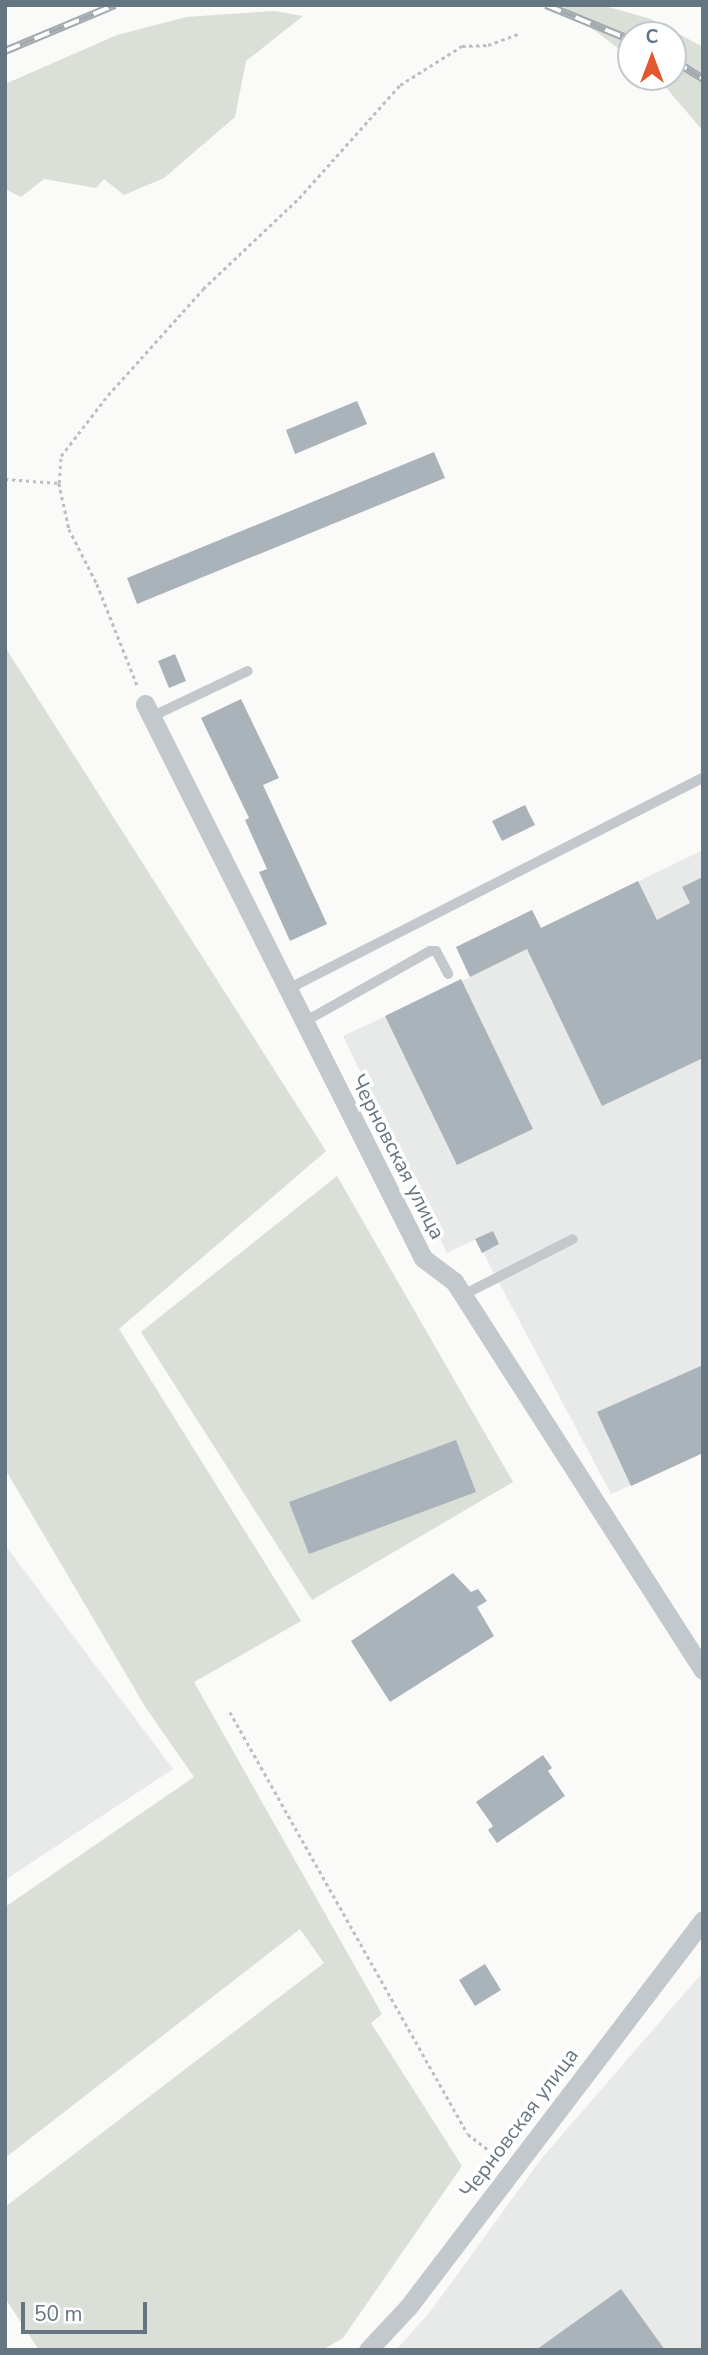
<!DOCTYPE html>
<meta charset="utf-8">
<style>
body{margin:0}
#map{position:relative;width:708px;height:2355px;overflow:hidden;background:#fafaf8;font-family:"Nunito Sans",sans-serif}
div>[style]{position:absolute}
.built>*{inset:0;background:#e8e9e9}
.green>*{inset:0;background:#dadfd7}
.building>*{inset:0;background:#aab3b9}
.path>*{height:2.5px;margin-top:-1.25px;transform-origin:0;background:repeating-linear-gradient(90deg,#bbbfc2 0 3.5px,transparent 0 7px)}
.service>*{height:10px;margin:-5px;padding:0 5px;transform-origin:5px;border-radius:5px;background:#c3c8cc}
.minor>*{height:19px;margin:-9.5px;padding:0 9.5px;transform-origin:9.5px;border-radius:9.5px;background:#c3c8cc}
.rail>*{height:8px;margin-top:-4px;transform-origin:0;background:repeating-linear-gradient(90deg,#fff 0 16px,#a2aab0 0 32px);box-sizing:border-box;border-block:2px solid #a2aab0}
span{translate:-50% -50%;white-space:nowrap;text-align:center;line-height:1.15;-webkit-text-stroke:7px #fff;paint-order:stroke}
.street-label{font-size:21px;color:#657683}
.frame{position:absolute;inset:0;border:7px solid #657683;pointer-events:none}
.north{position:absolute;left:617px;top:21px;width:70px;height:70px;box-sizing:border-box;background:#fff;border:2px solid #c1c8cd;border-radius:50%;rotate:0deg;font-size:19px;font-weight:700;line-height:28px;text-align:center;color:#657683}
.north::after{content:'';display:block;margin:auto;width:24px;height:32px;background:#e4572e;clip-path:polygon(50% 0,100% 100%,50% 72%,0 100%)}
.scale{position:absolute;left:21px;top:2302px;width:126px;height:32px;box-sizing:border-box;border:4px solid #657683;border-top:0;padding-left:9px;font-size:21px;line-height:24px;white-space:nowrap;color:#657683;-webkit-text-stroke:5px #fff;paint-order:stroke}
</style>
<div id="map">
<div class="built">
<i style="clip-path:polygon(703px 850px,703px 1453px,611px 1494px,476px 1239px,447px 1253px,343px 1036px,470px 977px,456px 947px,532px 910px,541px 928px)"></i>
<i style="clip-path:polygon(5px 1545px,173px 1769px,5px 1880px)"></i>
<i style="clip-path:polygon(703px 1972px,703px 2350px,396px 2350px,430px 2312px,541px 2159px)"></i>
</div>
<div class="green">
<i style="clip-path:polygon(561px 5px,601px 5px,651px 19px,703px 47px,703px 131px,657px 77px,673px 77px,673px 35px,631px 35px,631px 58px)"></i>
<i style="clip-path:polygon(274px 11px,303px 16px,246px 61px,235px 117px,164px 178px,124px 195px,104px 179px,96px 188px,44px 179px,21px 197px,5px 189px,5px 84px,117px 35px,186px 17px)"></i>
<i style="clip-path:polygon(5px 647px,326px 1151px,119px 1329px,301px 1621px,194px 1682px,382px 2014px,371px 2023px,462px 2166px,343px 2338px,322px 2350px,39px 2350px,5px 2298px,5px 2207px,324px 1963px,300px 1929px,5px 2158px,5px 1907px,194px 1777px,146px 1708px,5px 1469px)"></i>
<i style="clip-path:polygon(337px 1176px,513px 1482px,312px 1600px,141px 1332px)"></i>
</div>
<div class="building">
<i style="clip-path:polygon(357px 401px,367px 424px,295px 454px,286px 430px)"></i>
<i style="clip-path:polygon(434px 452px,445px 478px,137px 604px,127px 578px)"></i>
<i style="clip-path:polygon(175px 654px,186px 681px,169px 688px,158px 661px)"></i>
<i style="clip-path:polygon(241px 699px,279px 778px,263px 785px,327px 924px,290px 941px,259px 872px,267px 869px,245px 820px,249px 818px,201px 718px)"></i>
<i style="clip-path:polygon(525px 805px,535px 825px,502px 841px,492px 821px)"></i>
<i style="clip-path:polygon(703px 877px,703px 1058px,602px 1106px,527px 949px,470px 977px,456px 947px,532px 910px,541px 928px,638px 881px,657px 920px,690px 903px,682px 887px)"></i>
<i style="clip-path:polygon(461px 979px,533px 1129px,457px 1165px,385px 1016px)"></i>
<i style="clip-path:polygon(493px 1231px,499px 1244px,482px 1253px,475px 1239px)"></i>
<i style="clip-path:polygon(703px 1365px,703px 1453px,631px 1486px,597px 1412px)"></i>
<i style="clip-path:polygon(456px 1440px,476px 1492px,309px 1554px,289px 1502px)"></i>
<i style="clip-path:polygon(453px 1573px,471px 1592px,478px 1589px,487px 1601px,477px 1607px,494px 1636px,390px 1702px,351px 1641px)"></i>
<i style="clip-path:polygon(543px 1755px,552px 1768px,548px 1771px,565px 1796px,497px 1843px,488px 1830px,493px 1826px,476px 1802px)"></i>
<i style="clip-path:polygon(485px 1964px,501px 1990px,475px 2006px,459px 1980px)"></i>
<i style="clip-path:polygon(621px 2289px,665px 2350px,536px 2350px)"></i>
</div>
<div class="path">
<i style="left:5px;top:479px;width:54px;rotate:4.2deg"></i>
<i style="left:59px;top:483px;width:47px;rotate:77.7deg"></i>
<i style="left:69px;top:529px;width:62px;rotate:63deg"></i>
<i style="left:97px;top:584px;width:111px;rotate:68.3deg"></i>
<i style="left:59px;top:483px;width:27px;rotate:-86deg"></i>
<i style="left:61px;top:456px;width:77px;rotate:-52.4deg"></i>
<i style="left:108px;top:395px;width:142px;rotate:-48.1deg"></i>
<i style="left:203px;top:289px;width:132px;rotate:-43.5deg"></i>
<i style="left:299px;top:198px;width:152px;rotate:-48.2deg"></i>
<i style="left:400px;top:85px;width:73px;rotate:-32.2deg"></i>
<i style="left:462px;top:46px;width:26px;rotate:-2deg"></i>
<i style="left:488px;top:45px;width:33px;rotate:-20deg"></i>
<i style="left:230px;top:1712px;width:484px;rotate:60.6deg"></i>
<i style="left:468px;top:2134px;width:39px;rotate:38deg"></i>
</div>
<div class="service">
<i style="left:151px;top:717px;width:107px;rotate:-25.4deg"></i>
<i style="left:288px;top:989px;width:466px;rotate:-27deg"></i>
<i style="left:304px;top:1022px;width:145px;rotate:-29.4deg"></i>
<i style="left:430px;top:951px;width:6px"></i>
<i style="left:436px;top:951px;width:26px;rotate:62deg"></i>
<i style="left:463px;top:1295px;width:123px;rotate:-27deg"></i>
</div>
<div class="minor">
<i style="left:145px;top:704px;width:620px;rotate:63.35deg"></i>
<i style="left:423px;top:1258px;width:39px;rotate:37deg"></i>
<i style="left:454px;top:1281px;width:462px;rotate:57.4deg"></i>
<i style="left:368px;top:2350px;width:60px;rotate:-47deg"></i>
<i style="left:409px;top:2306px;width:485px;rotate:-52.7deg"></i>
</div>
<div class="rail">
<i style="left:546px;top:5px;width:92px;rotate:22.4deg"></i>
<i style="left:5px;top:51px;width:119px;rotate:-22.7deg"></i>
<i style="left:673px;top:60px;width:36px;rotate:32deg"></i>
</div>
<div class="street-label">
<span style="left:398px;top:1157px;rotate:63deg">Черновская улица</span>
<span style="left:519px;top:2123px;rotate:-53deg">Черновская улица</span>
</div>
<div class="frame"></div>
<div class="north">С</div>
<div class="scale">50 m</div>
</div>
